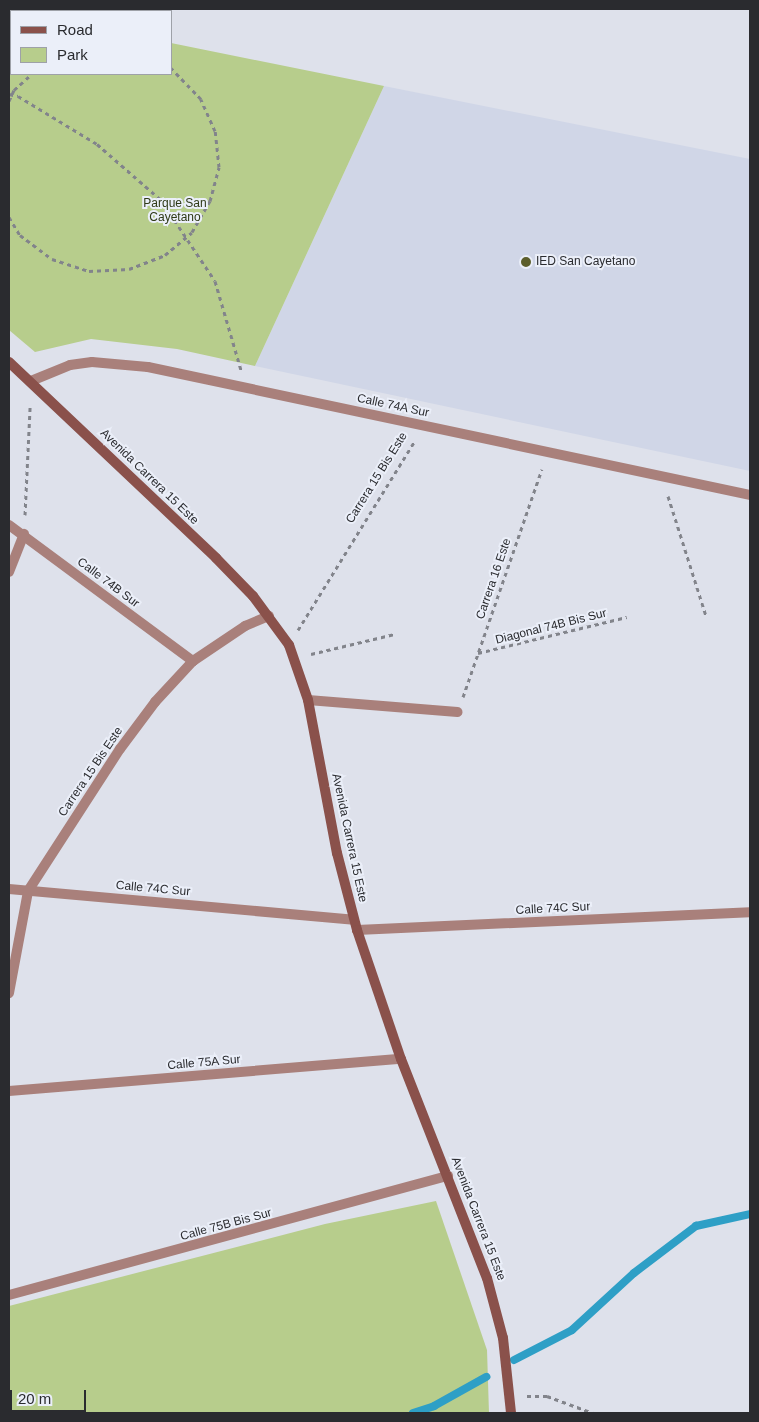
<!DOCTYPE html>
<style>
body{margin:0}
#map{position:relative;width:759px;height:1422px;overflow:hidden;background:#dee1eb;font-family:Helvetica,sans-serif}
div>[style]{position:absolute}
.built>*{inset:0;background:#d0d6e7}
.green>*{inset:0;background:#b7cd8c}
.stream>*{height:8px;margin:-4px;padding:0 4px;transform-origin:4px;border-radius:4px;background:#2e9fc6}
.path>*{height:3px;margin-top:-1.5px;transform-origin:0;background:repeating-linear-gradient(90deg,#82848b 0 4px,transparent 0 8px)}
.minor>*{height:10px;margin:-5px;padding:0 5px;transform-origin:5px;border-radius:5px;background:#a9807b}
.secondary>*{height:10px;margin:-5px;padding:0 5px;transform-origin:5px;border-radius:5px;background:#8a514b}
.dots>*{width:14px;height:14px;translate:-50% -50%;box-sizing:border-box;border:2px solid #ebeff9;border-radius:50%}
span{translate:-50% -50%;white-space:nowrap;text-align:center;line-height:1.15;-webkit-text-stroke:4px #ebeff9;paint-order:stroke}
.park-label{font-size:12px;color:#2f3a17}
.poi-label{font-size:12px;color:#2a2b2f}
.left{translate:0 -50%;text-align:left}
.street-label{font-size:12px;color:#2a2b2f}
.frame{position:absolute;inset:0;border:10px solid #2a2b2f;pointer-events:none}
.legend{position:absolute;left:10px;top:10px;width:162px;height:65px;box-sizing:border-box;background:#ebeff9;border:1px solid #9ea1a8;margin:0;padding:6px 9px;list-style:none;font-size:15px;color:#2a2b2f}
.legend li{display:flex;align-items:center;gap:10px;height:25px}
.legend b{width:25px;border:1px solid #9ea1a8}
.scale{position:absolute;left:10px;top:1390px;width:76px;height:22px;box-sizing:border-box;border:2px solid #2a2b2f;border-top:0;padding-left:6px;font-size:15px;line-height:18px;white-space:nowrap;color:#2a2b2f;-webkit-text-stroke:4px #ebeff9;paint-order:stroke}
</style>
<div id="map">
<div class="built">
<i style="clip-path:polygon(384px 86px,750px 159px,750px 471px,255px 366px)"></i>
</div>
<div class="green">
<i style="clip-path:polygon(9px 11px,12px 11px,11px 74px,171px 74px,171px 43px,384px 86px,255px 366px,177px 349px,91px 339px,35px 352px,9px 330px)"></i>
<i style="clip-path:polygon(436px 1201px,487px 1350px,489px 1413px,9px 1413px,9px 1306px,325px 1224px)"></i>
</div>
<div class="stream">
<i style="left:514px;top:1360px;width:65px;rotate:-27.3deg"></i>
<i style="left:572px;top:1330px;width:84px;rotate:-42.6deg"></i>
<i style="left:634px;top:1273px;width:78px;rotate:-37.2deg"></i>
<i style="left:696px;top:1226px;width:55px;rotate:-12.5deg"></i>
<i style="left:413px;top:1413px;width:22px;rotate:-18deg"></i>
<i style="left:434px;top:1406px;width:60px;rotate:-29.1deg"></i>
</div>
<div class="path">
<i style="left:9px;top:94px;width:9px;rotate:13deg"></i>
<i style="left:18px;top:96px;width:92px;rotate:31.3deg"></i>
<i style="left:97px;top:144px;width:85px;rotate:41.2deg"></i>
<i style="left:161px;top:200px;width:97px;rotate:56.3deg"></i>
<i style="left:215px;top:281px;width:93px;rotate:73.7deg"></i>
<i style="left:9px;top:101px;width:12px;rotate:-66deg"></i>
<i style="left:14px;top:90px;width:24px;rotate:-42deg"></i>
<i style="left:9px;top:217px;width:21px;rotate:59deg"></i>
<i style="left:20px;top:235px;width:40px;rotate:37deg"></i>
<i style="left:52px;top:259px;width:39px;rotate:18deg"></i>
<i style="left:89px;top:271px;width:40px;rotate:-2.9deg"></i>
<i style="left:129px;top:269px;width:39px;rotate:-21deg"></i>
<i style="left:165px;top:255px;width:35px;rotate:-40deg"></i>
<i style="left:192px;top:232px;width:36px;rotate:-60deg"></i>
<i style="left:210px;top:201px;width:35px;rotate:-75deg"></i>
<i style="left:219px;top:167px;width:36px;rotate:-96deg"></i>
<i style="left:215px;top:131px;width:35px;rotate:-114deg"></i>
<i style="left:201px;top:99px;width:43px;rotate:-134.1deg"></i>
<i style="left:668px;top:496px;width:126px;rotate:72.4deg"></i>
<i style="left:25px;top:515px;width:108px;rotate:-87.3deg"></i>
<i style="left:298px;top:630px;width:221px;rotate:-58.3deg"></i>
<i style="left:478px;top:653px;width:153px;rotate:-13.6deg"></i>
<i style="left:311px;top:654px;width:86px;rotate:-13.4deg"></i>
<i style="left:463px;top:697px;width:241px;rotate:-70.9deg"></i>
<i style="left:527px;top:1396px;width:20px"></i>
<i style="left:547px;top:1396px;width:49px;rotate:20.3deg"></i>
</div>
<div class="minor">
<i style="left:31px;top:381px;width:42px;rotate:-22.3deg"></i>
<i style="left:70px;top:365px;width:22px;rotate:-8deg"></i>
<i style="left:92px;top:362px;width:56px;rotate:5.1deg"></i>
<i style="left:148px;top:367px;width:615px;rotate:12deg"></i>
<i style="left:9px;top:525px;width:229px;rotate:36.5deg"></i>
<i style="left:9px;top:572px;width:41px;rotate:-68.5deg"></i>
<i style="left:308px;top:700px;width:150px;rotate:4.6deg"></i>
<i style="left:9px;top:889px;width:346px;rotate:5.1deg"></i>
<i style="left:357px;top:930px;width:393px;rotate:-2.6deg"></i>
<i style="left:9px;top:993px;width:104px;rotate:-79.4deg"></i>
<i style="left:28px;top:891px;width:169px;rotate:-57.1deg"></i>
<i style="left:120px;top:749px;width:59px;rotate:-53.3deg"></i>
<i style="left:155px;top:702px;width:56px;rotate:-47.2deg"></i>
<i style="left:193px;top:661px;width:63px;rotate:-33.9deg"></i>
<i style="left:245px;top:626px;width:26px;rotate:-23deg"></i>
<i style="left:9px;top:1091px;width:393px;rotate:-4.7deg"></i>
<i style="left:9px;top:1295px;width:455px;rotate:-15.2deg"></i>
</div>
<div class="secondary">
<i style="left:9px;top:362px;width:285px;rotate:43.4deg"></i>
<i style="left:216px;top:558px;width:53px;rotate:45.8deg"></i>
<i style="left:253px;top:596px;width:61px;rotate:53.7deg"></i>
<i style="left:289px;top:645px;width:58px;rotate:70.9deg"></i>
<i style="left:308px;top:700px;width:156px;rotate:79.3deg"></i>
<i style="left:337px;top:853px;width:80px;rotate:75.4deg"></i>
<i style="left:357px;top:930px;width:136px;rotate:71.2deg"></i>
<i style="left:401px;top:1059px;width:235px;rotate:68.6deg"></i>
<i style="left:487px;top:1278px;width:62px;rotate:75.1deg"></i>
<i style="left:503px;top:1338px;width:75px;rotate:83.9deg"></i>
</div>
<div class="dots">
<i style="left:526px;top:262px;background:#5c5e2b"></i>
</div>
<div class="park-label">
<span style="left:175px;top:211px">Parque San<br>Cayetano</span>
</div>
<div class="poi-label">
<span class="left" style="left:536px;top:262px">IED San Cayetano</span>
</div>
<div class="street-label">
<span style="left:393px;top:406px;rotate:12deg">Calle 74A Sur</span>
<span style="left:149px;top:477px;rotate:44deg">Avenida Carrera 15 Este</span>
<span style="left:377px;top:478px;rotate:-58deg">Carrera 15 Bis Este</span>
<span style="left:494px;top:579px;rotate:-71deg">Carrera 16 Este</span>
<span style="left:108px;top:583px;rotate:37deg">Calle 74B Sur</span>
<span style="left:551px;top:627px;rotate:-14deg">Diagonal 74B Bis Sur</span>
<span style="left:91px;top:772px;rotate:-56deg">Carrera 15 Bis Este</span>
<span style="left:349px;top:838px;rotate:78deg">Avenida Carrera 15 Este</span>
<span style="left:153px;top:889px;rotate:5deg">Calle 74C Sur</span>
<span style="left:553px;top:909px;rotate:-3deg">Calle 74C Sur</span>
<span style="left:204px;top:1063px;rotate:-5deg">Calle 75A Sur</span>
<span style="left:478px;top:1219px;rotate:69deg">Avenida Carrera 15 Este</span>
<span style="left:226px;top:1225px;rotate:-15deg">Calle 75B Bis Sur</span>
</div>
<div class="frame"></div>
<ul class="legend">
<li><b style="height:6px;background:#8a514b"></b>Road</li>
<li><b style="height:14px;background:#b7cd8c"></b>Park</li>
</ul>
<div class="scale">20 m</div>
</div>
